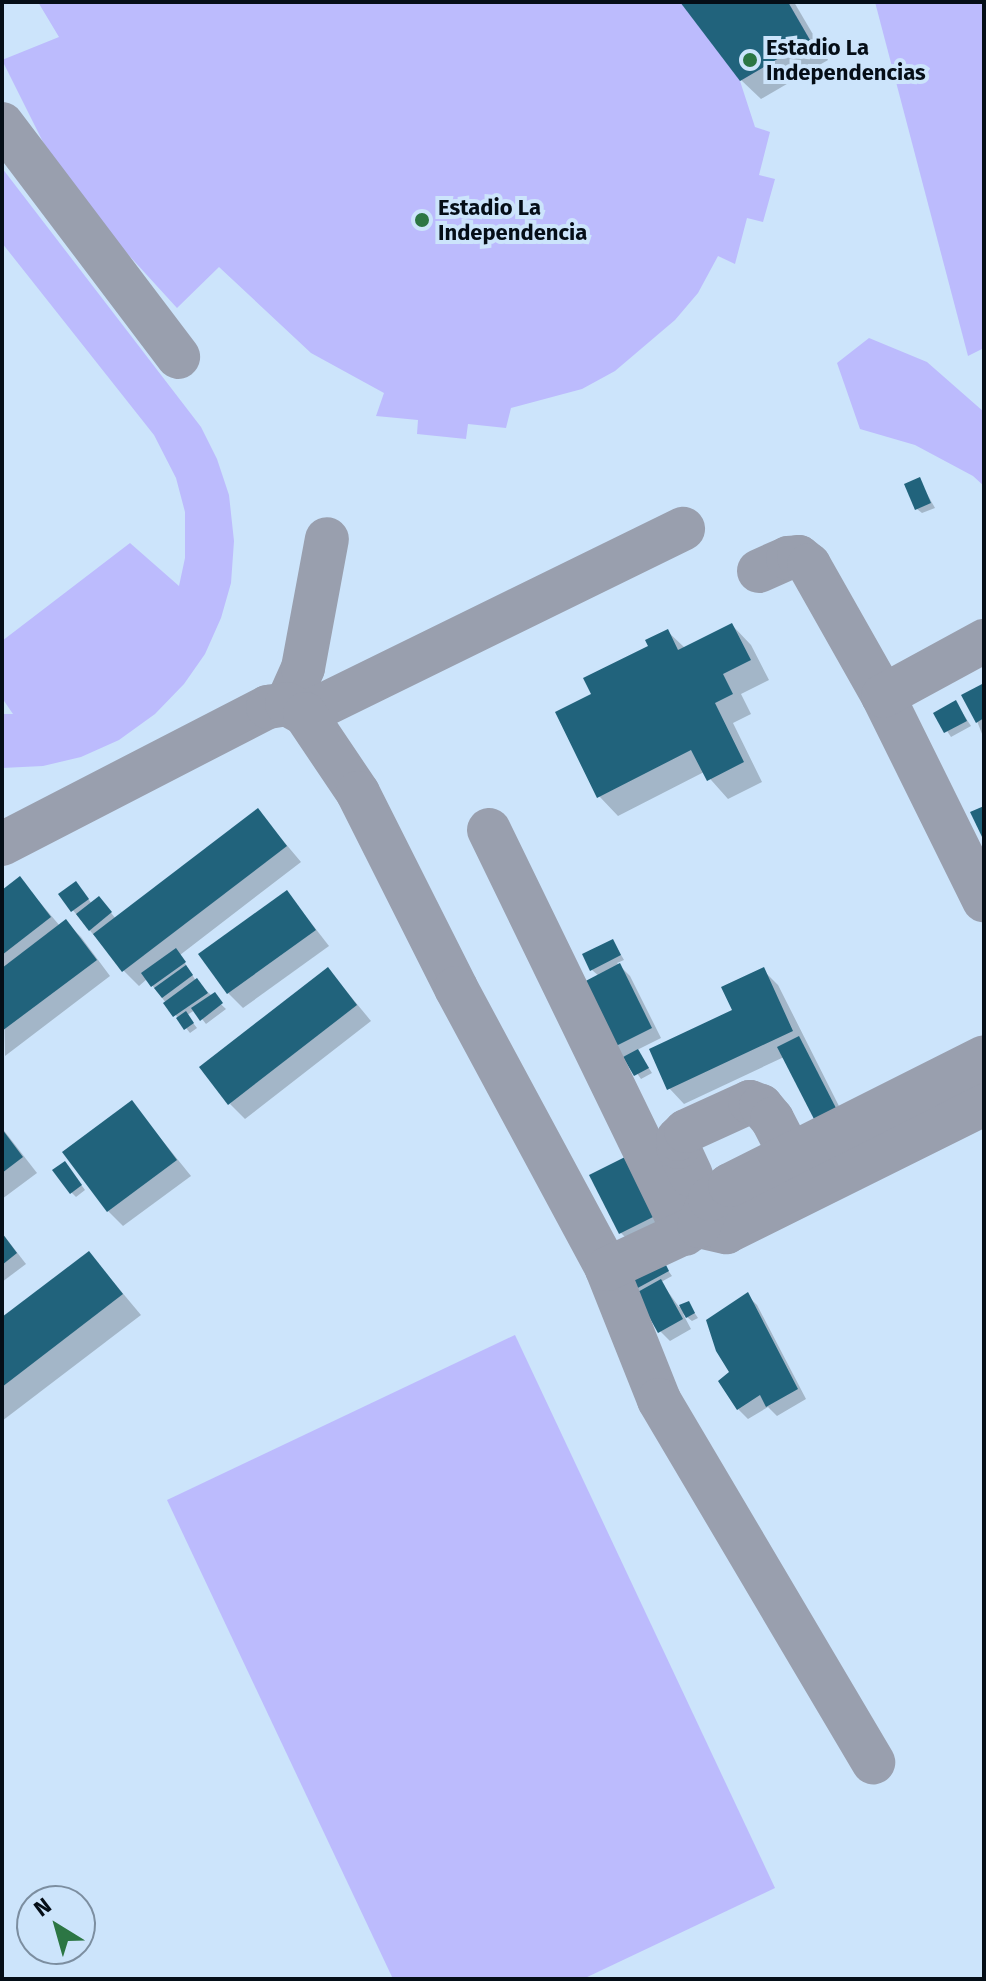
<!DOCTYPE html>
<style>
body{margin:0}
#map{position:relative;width:986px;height:1981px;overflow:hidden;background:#cce4fb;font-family:"Fira Sans",sans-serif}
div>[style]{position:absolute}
.green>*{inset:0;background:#bcbbfd}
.shadow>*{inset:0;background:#0003}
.building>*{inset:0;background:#21637c}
.minor>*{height:44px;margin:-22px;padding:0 22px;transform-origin:22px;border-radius:22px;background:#999fae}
.dots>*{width:22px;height:22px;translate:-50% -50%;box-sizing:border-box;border:4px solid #cce4fb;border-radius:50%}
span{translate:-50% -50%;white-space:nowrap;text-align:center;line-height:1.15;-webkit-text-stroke:8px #cce4fb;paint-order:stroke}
.poi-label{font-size:22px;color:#050e17;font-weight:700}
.left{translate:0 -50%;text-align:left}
.frame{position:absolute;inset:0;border:4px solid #050e17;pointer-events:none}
.north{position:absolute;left:16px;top:1885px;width:80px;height:80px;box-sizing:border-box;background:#cce4fb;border:2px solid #7c8ea0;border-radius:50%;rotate:323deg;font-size:22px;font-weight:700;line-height:32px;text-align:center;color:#050e17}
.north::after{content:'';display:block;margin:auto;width:28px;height:36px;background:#2c7644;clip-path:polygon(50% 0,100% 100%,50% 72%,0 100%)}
</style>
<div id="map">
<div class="green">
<i style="clip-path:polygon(38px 2px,788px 2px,810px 40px,740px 81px,755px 127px,770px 132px,759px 175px,775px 179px,763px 222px,747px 218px,735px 264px,718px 256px,698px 293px,675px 320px,615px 371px,582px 389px,511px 408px,506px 428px,468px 424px,466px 439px,417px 434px,418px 420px,376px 416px,384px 393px,311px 353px,219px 267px,177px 308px,92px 215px,43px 142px,2px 60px,59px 37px)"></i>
<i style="clip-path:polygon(875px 2px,984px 2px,984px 348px,968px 356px)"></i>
<i style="clip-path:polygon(2px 168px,201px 427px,217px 459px,229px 495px,234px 541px,231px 583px,221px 618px,205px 654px,184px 684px,155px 714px,119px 740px,81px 757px,43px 766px,2px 768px,2px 714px,13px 714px,2px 698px,2px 641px,130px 543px,179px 586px,185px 558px,185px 512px,176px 478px,154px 435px,2px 243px)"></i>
<i style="clip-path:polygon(869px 338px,927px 362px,984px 412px,984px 486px,973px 476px,915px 445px,860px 429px,837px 363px)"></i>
<i style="clip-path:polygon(515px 1335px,775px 1888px,583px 1979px,393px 1979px,167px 1500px)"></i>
</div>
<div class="shadow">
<i style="clip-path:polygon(683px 2px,794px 2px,828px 60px,761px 99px,741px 80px)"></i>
<i style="clip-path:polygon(919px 480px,935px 508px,922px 513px,917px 509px)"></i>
<i style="clip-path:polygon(732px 625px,751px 645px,769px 680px,741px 694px,751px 714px,733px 723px,762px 782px,728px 799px,704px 772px,618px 816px,599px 796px,594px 695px,667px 631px,685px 648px)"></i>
<i style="clip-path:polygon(984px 685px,984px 739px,977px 721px)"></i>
<i style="clip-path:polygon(956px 703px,971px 726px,951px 737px,936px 714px)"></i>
<i style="clip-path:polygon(258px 811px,301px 862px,180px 955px,196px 981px,226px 1009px,206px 1024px,195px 1010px,187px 1015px,197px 1028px,190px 1033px,147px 979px,139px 986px,124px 971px,60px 895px,80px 888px,92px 904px,103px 903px,116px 919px)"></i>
<i style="clip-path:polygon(20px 879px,60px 926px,66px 922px,81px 937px,110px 976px,5px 1056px,2px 893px)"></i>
<i style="clip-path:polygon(287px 892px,329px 946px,243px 1008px,228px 993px)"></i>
<i style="clip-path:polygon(613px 941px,624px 960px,617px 963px,630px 976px,661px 1038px,637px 1050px,652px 1073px,641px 1079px,625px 1056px,621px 1058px,599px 976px,592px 970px)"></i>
<i style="clip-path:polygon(328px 969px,371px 1021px,245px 1119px,230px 1104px)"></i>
<i style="clip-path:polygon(763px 970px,778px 985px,847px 1122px,784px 1057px,684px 1104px,669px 1088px,734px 1011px)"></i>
<i style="clip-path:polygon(132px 1103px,191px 1176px,123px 1226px,108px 1211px)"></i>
<i style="clip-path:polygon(2px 1128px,37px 1173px,2px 1199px)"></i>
<i style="clip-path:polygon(624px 1159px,664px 1226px,631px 1243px,621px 1233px)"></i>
<i style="clip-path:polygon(69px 1168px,85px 1190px,76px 1197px,71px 1192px)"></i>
<i style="clip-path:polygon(2px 1233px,26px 1264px,2px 1282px)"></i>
<i style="clip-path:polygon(89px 1253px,141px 1315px,2px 1421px,2px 1320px)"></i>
<i style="clip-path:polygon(662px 1262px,672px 1276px,661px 1282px,679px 1307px,688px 1303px,698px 1318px,692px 1321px,683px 1314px,691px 1329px,670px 1341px,660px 1331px,636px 1289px)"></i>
<i style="clip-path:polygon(747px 1295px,757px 1305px,806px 1399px,777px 1416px,768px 1407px,748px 1419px,738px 1409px,731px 1372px)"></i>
</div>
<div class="building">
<i style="clip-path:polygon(680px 2px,788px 2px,810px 40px,740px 81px)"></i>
<i style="clip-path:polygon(920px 477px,931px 503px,915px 510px,904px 484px)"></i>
<i style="clip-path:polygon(732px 623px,751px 660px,723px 674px,733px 694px,715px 703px,744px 762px,707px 781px,691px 750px,597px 798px,555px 712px,591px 694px,583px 678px,648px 646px,645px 640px,668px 629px,678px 650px)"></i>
<i style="clip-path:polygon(984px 683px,984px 718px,976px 723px,961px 695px)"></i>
<i style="clip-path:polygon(956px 700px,967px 721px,944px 733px,933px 713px)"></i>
<i style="clip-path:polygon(984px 806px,984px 841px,970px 812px)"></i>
<i style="clip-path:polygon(258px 808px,287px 846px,122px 972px,93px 934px)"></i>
<i style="clip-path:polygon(20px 876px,51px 917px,2px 955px,2px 890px)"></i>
<i style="clip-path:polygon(76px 881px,89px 899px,71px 912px,58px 894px)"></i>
<i style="clip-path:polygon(287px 890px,316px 930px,227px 994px,198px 954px)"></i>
<i style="clip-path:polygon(99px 896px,112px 912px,89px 931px,76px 914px)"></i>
<i style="clip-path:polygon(66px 919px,97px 960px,2px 1031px,2px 968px)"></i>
<i style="clip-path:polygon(613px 939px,621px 955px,590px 971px,582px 954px)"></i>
<i style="clip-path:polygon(176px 948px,186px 962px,151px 987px,141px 973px)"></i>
<i style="clip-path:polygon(620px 963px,652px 1028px,610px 1049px,578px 985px)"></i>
<i style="clip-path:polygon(186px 965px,193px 975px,162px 998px,154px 988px)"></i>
<i style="clip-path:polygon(328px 967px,357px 1005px,228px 1105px,199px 1067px)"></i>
<i style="clip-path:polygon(764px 967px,793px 1031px,667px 1090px,649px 1049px,732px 1010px,721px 987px)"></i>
<i style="clip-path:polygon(197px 978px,208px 993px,173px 1017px,163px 1003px)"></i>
<i style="clip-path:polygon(215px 992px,223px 1003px,200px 1021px,191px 1008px)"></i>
<i style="clip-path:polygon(186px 1011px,194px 1023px,184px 1030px,176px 1018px)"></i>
<i style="clip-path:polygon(799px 1036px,838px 1112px,816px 1123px,777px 1047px)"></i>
<i style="clip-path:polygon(638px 1049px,649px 1068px,634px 1076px,623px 1057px)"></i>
<i style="clip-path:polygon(132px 1100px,177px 1160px,107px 1212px,62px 1152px)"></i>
<i style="clip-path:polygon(2px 1129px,23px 1157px,2px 1173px)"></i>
<i style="clip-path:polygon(625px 1157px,655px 1216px,619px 1234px,589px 1175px)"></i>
<i style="clip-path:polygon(65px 1161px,82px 1185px,70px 1194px,52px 1170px)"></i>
<i style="clip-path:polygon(2px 1233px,17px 1253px,2px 1265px)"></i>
<i style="clip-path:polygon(89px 1251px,123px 1294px,2px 1387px,2px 1317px)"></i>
<i style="clip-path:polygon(663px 1259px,669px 1271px,634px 1290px,628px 1279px)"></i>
<i style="clip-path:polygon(661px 1279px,683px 1319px,658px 1333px,636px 1293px)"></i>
<i style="clip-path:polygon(748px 1292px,798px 1389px,766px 1407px,760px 1395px,737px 1410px,718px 1381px,729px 1372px,716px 1351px,706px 1320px)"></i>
<i style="clip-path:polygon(689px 1301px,695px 1313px,686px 1318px,679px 1305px)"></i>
</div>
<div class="minor">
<i style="left:2px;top:124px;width:292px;rotate:52.9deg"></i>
<i style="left:759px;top:571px;width:32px;rotate:-24deg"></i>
<i style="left:788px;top:558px;width:11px;rotate:-5deg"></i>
<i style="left:799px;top:557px;width:13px;rotate:39deg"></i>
<i style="left:809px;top:565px;width:150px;rotate:60.5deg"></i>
<i style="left:883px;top:696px;width:228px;rotate:63.7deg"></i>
<i style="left:883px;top:696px;width:115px;rotate:-28.6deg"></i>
<i style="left:287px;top:704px;width:39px;rotate:-66deg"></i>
<i style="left:303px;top:668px;width:131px;rotate:-79.5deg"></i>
<i style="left:305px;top:714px;width:421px;rotate:-26.1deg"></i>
<i style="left:489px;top:830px;width:449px;rotate:64.1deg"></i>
<i style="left:2px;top:844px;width:299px;rotate:-27.3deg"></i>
<i style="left:268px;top:707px;width:19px;rotate:-9deg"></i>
<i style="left:287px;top:704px;width:21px;rotate:29deg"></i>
<i style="left:305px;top:714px;width:95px;rotate:56.1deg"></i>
<i style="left:358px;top:793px;width:218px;rotate:63.3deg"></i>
<i style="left:456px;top:988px;width:319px;rotate:61.7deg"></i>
<i style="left:607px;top:1269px;width:141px;rotate:68.3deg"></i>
<i style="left:659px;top:1400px;width:421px;rotate:59.4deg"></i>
<i style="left:691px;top:1175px;width:31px;rotate:-115deg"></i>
<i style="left:678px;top:1147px;width:8px;rotate:-90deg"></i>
<i style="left:678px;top:1139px;width:11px;rotate:-45deg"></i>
<i style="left:686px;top:1131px;width:70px;rotate:-24.4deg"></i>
<i style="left:750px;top:1102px;width:12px;rotate:20deg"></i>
<i style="left:761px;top:1106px;width:17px;rotate:50deg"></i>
<i style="left:772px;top:1119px;width:42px;rotate:62.8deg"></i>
<i style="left:699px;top:1226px;width:28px;rotate:13deg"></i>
<i style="left:726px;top:1232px;width:288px;rotate:-26.4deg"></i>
<i style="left:607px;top:1269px;width:102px;rotate:-25.1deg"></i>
<i style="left:699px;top:1226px;width:29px;rotate:-68deg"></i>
<i style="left:710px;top:1199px;width:24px;rotate:-35deg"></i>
<i style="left:730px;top:1185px;width:284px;rotate:-26.7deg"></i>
</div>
<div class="dots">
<i style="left:750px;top:60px;background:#2c7644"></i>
<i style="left:422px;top:220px;background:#2c7644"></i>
</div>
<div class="poi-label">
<span class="left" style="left:766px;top:60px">Estadio La<br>Independencias</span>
<span class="left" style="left:438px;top:220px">Estadio La<br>Independencia</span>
</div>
<div class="frame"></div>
<div class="north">N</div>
</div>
